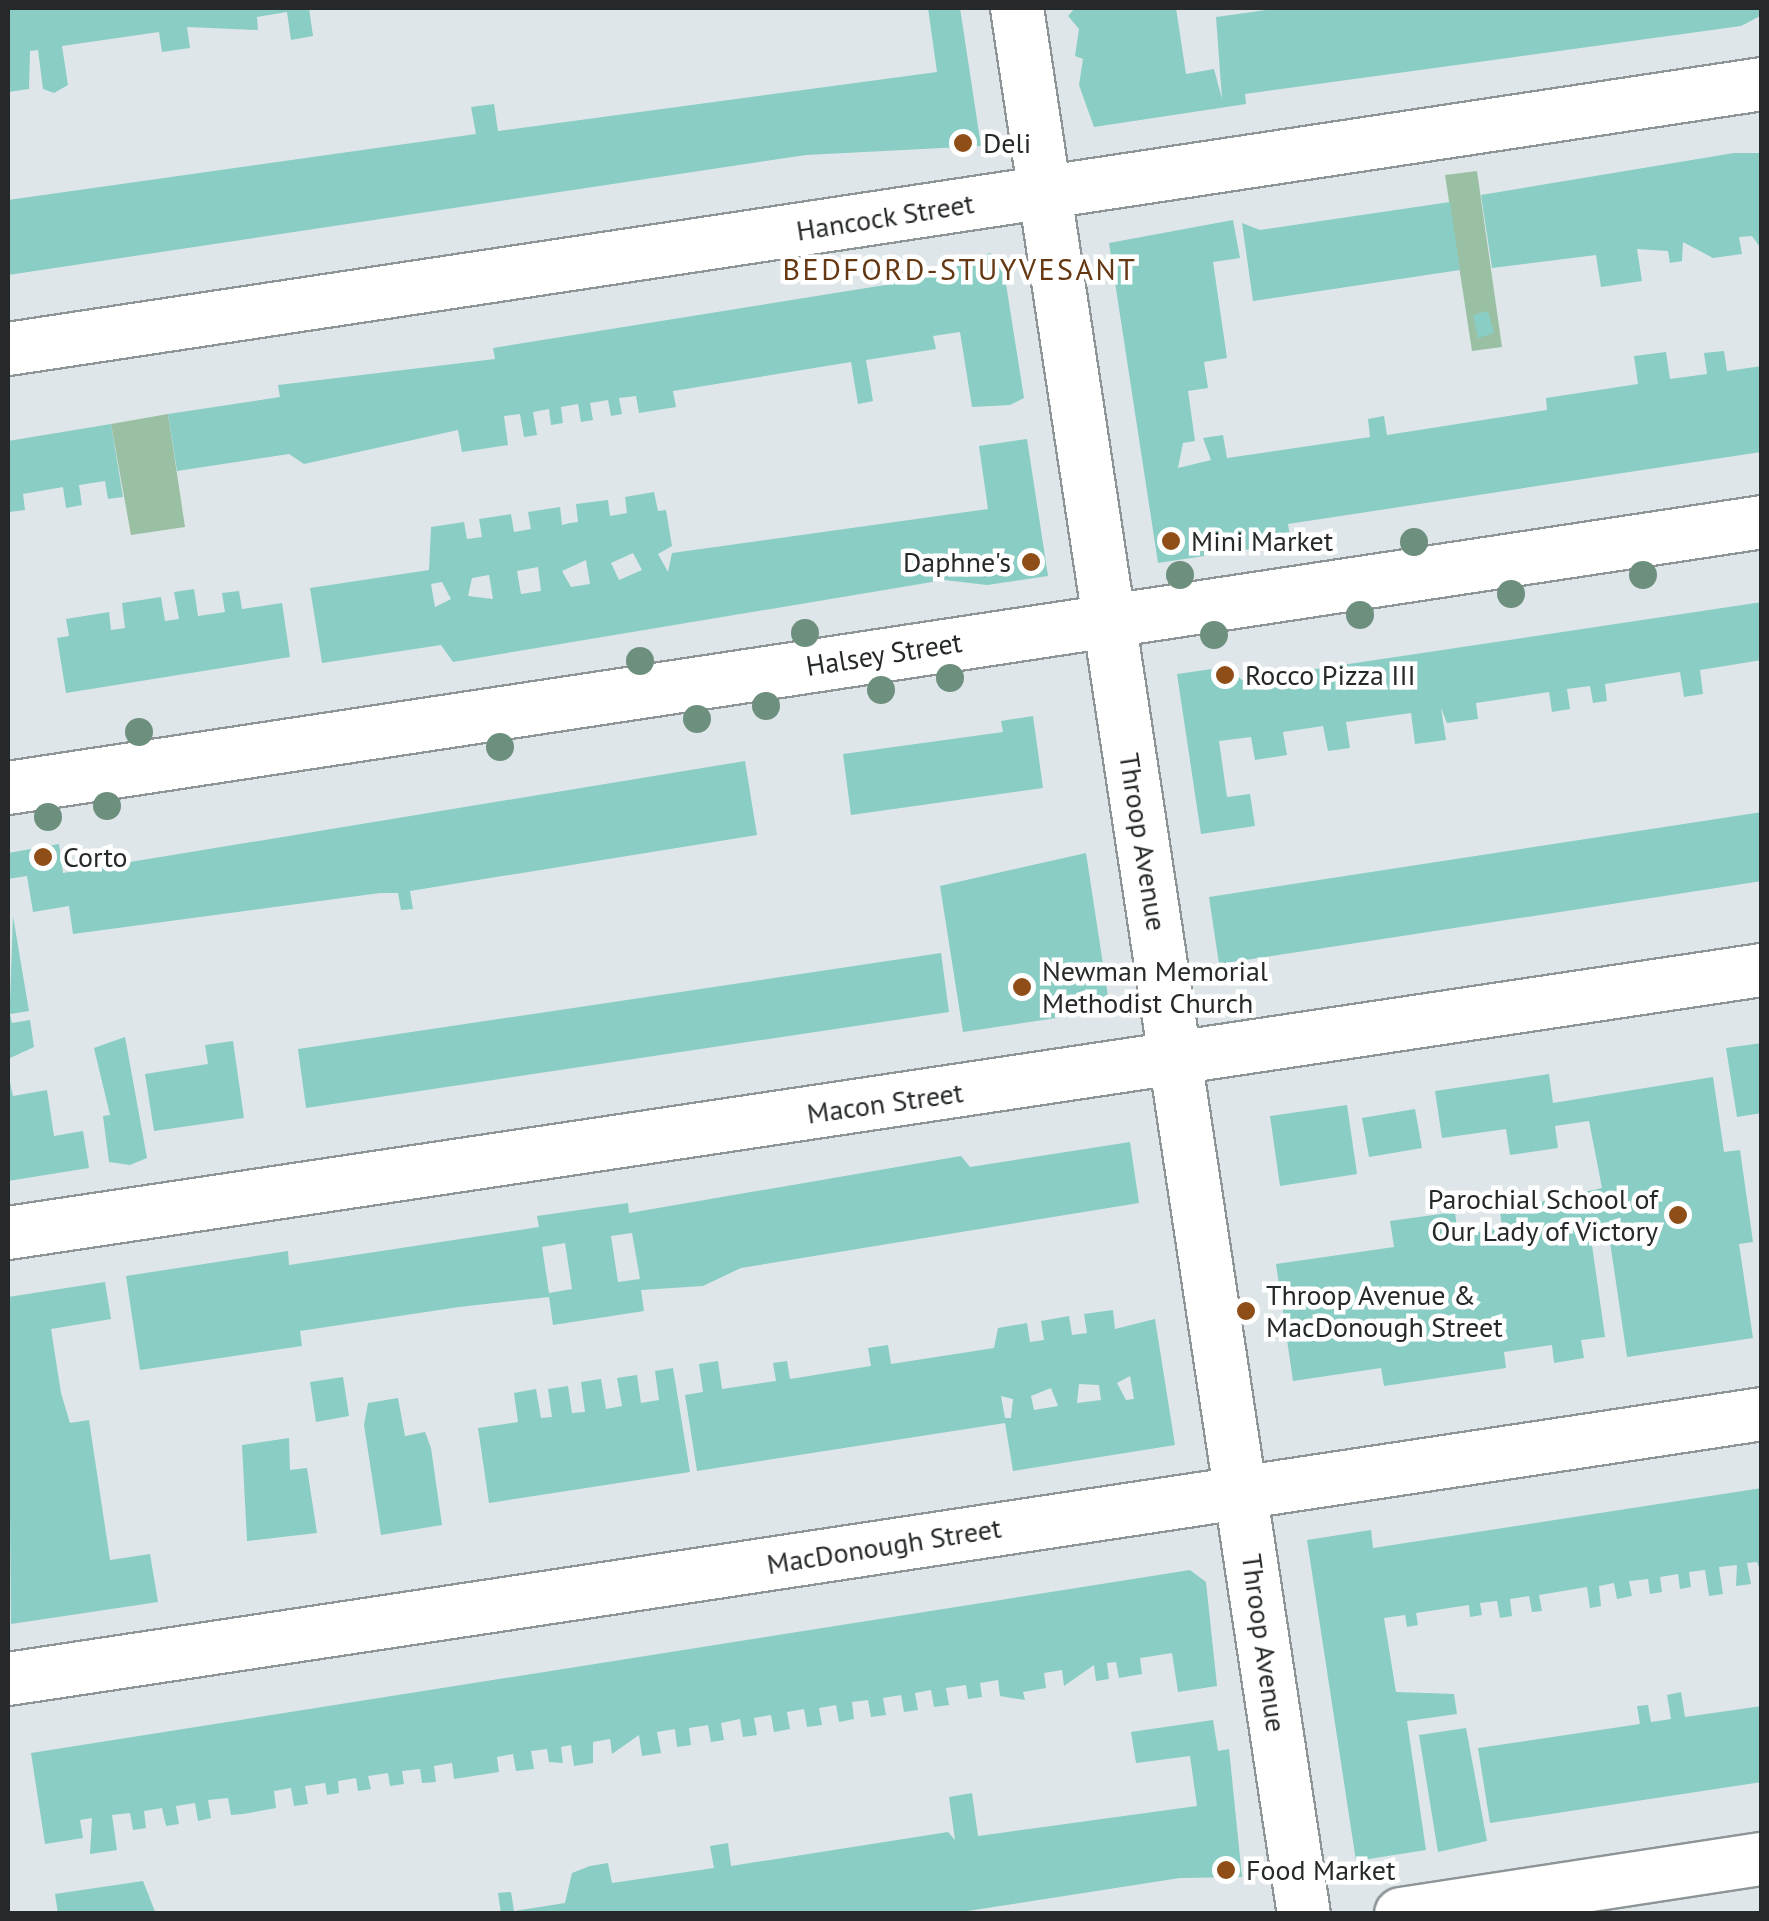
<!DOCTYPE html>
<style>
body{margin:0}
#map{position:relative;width:1769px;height:1921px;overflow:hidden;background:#dfe6e9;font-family:"PT Sans",sans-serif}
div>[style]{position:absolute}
.green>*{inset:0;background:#9ac0a4}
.building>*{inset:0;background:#89cdc4}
.roads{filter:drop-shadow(2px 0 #8d9597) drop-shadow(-2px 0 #8d9597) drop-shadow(0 2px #8d9597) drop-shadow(0 -2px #8d9597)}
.minor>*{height:52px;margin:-26px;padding:0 26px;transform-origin:26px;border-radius:26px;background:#fff}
.trees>*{width:28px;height:28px;margin:-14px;border-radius:50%;background:#6d8f7e}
.dots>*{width:28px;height:28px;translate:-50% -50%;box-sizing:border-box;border:5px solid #fff;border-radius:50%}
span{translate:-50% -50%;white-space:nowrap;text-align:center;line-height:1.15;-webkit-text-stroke:9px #fff;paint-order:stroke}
.poi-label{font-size:28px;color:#26292a}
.left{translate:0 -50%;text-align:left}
.right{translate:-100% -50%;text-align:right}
.street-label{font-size:28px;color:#26292a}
.neighbourhood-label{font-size:30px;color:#653814;letter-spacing:2.5px}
.frame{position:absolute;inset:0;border:10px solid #26292a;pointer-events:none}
</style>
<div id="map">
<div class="green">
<i style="clip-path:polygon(1477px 171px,1502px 347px,1472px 351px,1445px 175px)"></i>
<i style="clip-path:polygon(168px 414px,185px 527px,131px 535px,111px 424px)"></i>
</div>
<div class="building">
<i style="clip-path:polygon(8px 8px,309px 8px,313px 36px,291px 40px,287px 12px,257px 17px,258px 30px,187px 27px,190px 48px,162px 52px,159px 32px,62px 46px,68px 85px,54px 93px,43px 89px,38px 50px,30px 51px,29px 89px,8px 92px)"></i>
<i style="clip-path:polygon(928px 8px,960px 8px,981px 146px,806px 155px,8px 275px,8px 200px,476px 134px,471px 107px,494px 104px,498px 131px,937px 72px)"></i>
<i style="clip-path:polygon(1075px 8px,1176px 8px,1186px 74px,1214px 69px,1222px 99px,1216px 17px,1281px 8px,1762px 8px,1762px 15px,1741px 26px,1245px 94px,1246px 104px,1094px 127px,1079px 85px,1083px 59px,1075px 56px,1079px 29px,1068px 16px)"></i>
<i style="clip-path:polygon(1734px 153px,1762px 153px,1762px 250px,1752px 236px,1739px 237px,1742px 254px,1713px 258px,1683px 242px,1682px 261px,1670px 263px,1668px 251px,1637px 249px,1642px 281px,1601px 287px,1596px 255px,1492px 268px,1481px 195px)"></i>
<i style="clip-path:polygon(1450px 202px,1460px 270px,1253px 301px,1242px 223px,1260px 230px)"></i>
<i style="clip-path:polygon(1233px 220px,1240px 258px,1213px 262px,1227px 358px,1204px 362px,1208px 388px,1188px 391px,1195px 441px,1183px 443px,1178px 468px,1211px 460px,1203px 438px,1223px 435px,1227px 458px,1370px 437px,1368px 419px,1384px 416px,1387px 435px,1547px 410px,1546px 398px,1638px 384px,1634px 356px,1666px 352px,1670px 379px,1707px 374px,1704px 353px,1724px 351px,1727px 371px,1762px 366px,1761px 452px,1288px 524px,1291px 543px,1158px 563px,1109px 243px)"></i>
<i style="clip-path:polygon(990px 253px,1003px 265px,1024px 398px,1010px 405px,972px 407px,960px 332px,933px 336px,936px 349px,866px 360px,873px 401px,858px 404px,851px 362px,673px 391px,676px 407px,639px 413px,636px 396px,619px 398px,622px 414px,611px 416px,608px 400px,590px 403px,593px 420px,581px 422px,578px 404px,561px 407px,563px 423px,551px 425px,549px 409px,533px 412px,537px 435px,524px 437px,520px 414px,504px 416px,508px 445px,462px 452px,458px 430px,304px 464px,289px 454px,177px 471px,168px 414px,280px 397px,278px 385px,495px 359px,493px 348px,910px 281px)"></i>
<i style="clip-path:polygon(1488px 311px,1494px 333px,1478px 338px,1473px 315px)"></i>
<i style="clip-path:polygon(111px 424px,123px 497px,108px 499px,105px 481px,79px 485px,82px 505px,66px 508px,63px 487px,23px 494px,25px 510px,9px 512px,8px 441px)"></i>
<i style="clip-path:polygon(evenodd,1027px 439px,1048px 576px,987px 585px,944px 580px,453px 662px,441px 645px,322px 663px,310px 588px,429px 570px,431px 527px,464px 522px,467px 539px,482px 537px,479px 519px,511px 514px,514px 532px,531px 529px,528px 512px,560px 507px,562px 525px,570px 523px,578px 522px,576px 504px,608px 500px,610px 516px,627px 513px,625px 497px,654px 492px,658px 511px,666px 510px,672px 546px,658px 554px,668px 572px,672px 553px,988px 509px,979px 446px,1027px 439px,633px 553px,642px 570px,619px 580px,611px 563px,633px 553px,1027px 439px,586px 560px,590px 584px,571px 587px,562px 571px,586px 560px,1027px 439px,538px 567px,541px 591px,521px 594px,517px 571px,538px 567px,1027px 439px,489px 575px,493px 599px,468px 596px,472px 578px,489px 575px,1027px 439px,442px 582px,451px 599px,435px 607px,431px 584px,442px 582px)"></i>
<i style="clip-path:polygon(194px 589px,198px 616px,225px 612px,222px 593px,239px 591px,242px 609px,282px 603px,290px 657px,66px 693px,57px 638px,69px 636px,66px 619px,109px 612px,111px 630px,125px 628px,122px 603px,161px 597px,165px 621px,179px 619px,174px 592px)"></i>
<i style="clip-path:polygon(1762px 602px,1762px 660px,1700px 670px,1703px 694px,1684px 697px,1680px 672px,1605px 684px,1607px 701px,1593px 703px,1590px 686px,1567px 689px,1570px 709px,1552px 712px,1549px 692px,1476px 703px,1478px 719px,1447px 723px,1441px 708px,1446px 740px,1415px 744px,1411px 713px,1346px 722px,1350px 748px,1328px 751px,1323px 726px,1283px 732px,1287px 755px,1255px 760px,1251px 737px,1219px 741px,1227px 797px,1250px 794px,1255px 826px,1201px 834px,1177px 674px,1226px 667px,1242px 680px)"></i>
<i style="clip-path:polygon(1033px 716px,1043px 788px,851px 815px,843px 754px,1003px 732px,1001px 721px)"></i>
<i style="clip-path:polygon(745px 761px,757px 835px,410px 891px,413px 909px,401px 910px,398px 893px,380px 893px,73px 934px,69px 906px,33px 912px,27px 876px,8px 879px,8px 853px,59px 844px,63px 873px)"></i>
<i style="clip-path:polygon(1762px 812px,1762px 881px,1219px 964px,1209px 897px)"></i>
<i style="clip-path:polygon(1086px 853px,1110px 1010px,963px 1032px,940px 886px)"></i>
<i style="clip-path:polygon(13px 916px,29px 1011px,10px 1014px,12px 1023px,30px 1020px,34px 1047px,8px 1059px)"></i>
<i style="clip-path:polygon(941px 953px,949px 1012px,306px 1108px,298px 1049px)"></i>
<i style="clip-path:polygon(125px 1037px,147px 1158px,130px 1165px,109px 1162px,103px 1116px,110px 1115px,94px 1048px)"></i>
<i style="clip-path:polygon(233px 1041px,244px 1118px,154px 1131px,145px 1074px,208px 1064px,205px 1045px)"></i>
<i style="clip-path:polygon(1762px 1043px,1762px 1113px,1737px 1117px,1726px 1048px)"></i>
<i style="clip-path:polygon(8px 1073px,13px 1096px,47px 1090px,54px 1136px,83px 1131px,89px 1168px,8px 1181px)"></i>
<i style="clip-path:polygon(1549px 1074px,1553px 1103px,1713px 1077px,1724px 1152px,1740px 1150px,1753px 1242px,1739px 1244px,1753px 1338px,1627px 1357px,1610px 1242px,1592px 1245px,1605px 1337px,1581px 1340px,1584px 1358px,1554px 1363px,1552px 1345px,1504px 1352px,1506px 1368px,1384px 1386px,1381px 1368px,1293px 1381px,1276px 1264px,1394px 1247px,1390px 1221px,1455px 1212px,1458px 1235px,1502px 1228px,1500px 1211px,1602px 1188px,1589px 1121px,1555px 1126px,1558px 1148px,1510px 1155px,1506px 1129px,1442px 1138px,1435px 1091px)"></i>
<i style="clip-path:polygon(1347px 1105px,1357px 1174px,1280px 1186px,1270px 1116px)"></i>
<i style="clip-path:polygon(1415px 1109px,1422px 1148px,1369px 1157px,1362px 1118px)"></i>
<i style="clip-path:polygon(evenodd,1130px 1142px,1139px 1203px,741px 1268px,703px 1286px,641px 1290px,644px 1311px,553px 1325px,549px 1297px,459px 1307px,300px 1331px,302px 1346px,140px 1370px,126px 1276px,288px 1251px,289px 1265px,539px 1227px,537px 1216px,628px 1203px,629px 1213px,961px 1156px,970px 1167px,1130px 1142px,632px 1233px,640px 1279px,618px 1282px,611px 1236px,632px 1233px,1130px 1142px,565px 1243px,572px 1289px,549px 1293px,542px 1247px,565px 1243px)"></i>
<i style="clip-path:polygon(105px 1282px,111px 1319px,51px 1329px,61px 1393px,70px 1423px,89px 1420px,110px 1560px,150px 1554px,158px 1602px,11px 1624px,8px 1297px)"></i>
<i style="clip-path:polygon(evenodd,1113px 1310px,1115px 1329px,1155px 1319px,1175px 1445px,1013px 1471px,1005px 1423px,697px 1471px,685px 1395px,703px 1392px,699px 1364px,718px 1361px,722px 1389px,776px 1381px,773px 1363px,787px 1361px,790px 1379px,871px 1366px,868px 1348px,888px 1345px,891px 1364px,994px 1348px,998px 1328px,1027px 1323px,1030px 1342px,1044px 1340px,1041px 1321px,1069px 1316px,1072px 1335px,1087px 1333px,1084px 1314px,1113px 1310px,1130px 1376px,1134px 1399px,1126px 1400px,1117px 1383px,1130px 1376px,1113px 1310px,1079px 1384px,1099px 1385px,1101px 1400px,1077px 1403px,1079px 1384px,1113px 1310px,1051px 1388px,1058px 1406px,1034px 1410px,1031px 1396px,1051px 1388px,1113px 1310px,1001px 1396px,1013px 1399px,1011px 1418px,1005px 1418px,1001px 1396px)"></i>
<i style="clip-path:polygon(673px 1368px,690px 1472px,489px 1503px,478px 1428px,518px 1422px,514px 1393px,536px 1389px,541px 1418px,552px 1417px,548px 1389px,568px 1386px,572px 1413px,585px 1412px,581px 1382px,601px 1379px,606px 1409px,622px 1406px,617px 1378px,637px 1375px,641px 1403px,659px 1400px,655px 1371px)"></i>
<i style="clip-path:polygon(343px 1377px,349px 1416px,316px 1422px,310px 1382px)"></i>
<i style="clip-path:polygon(398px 1398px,405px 1436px,425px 1432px,431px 1448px,442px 1525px,381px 1535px,364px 1425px,368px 1403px)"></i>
<i style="clip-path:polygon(289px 1438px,290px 1470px,307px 1468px,317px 1533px,247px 1541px,242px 1445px)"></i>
<i style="clip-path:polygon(1762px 1488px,1762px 1575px,1757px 1562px,1747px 1563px,1751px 1584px,1736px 1586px,1737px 1565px,1719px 1567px,1723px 1594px,1709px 1596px,1705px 1570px,1689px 1572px,1691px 1587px,1680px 1589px,1678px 1574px,1660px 1577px,1662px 1592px,1650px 1594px,1648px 1579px,1629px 1581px,1632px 1596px,1617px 1599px,1614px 1583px,1599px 1586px,1601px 1606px,1590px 1608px,1587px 1587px,1539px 1595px,1542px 1611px,1532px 1612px,1529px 1596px,1510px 1599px,1512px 1616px,1500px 1618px,1497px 1601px,1480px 1603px,1482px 1615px,1470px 1617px,1469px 1605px,1416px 1613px,1418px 1625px,1407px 1627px,1405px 1615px,1384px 1618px,1396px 1692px,1454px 1694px,1457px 1714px,1407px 1721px,1426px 1850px,1356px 1861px,1307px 1540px,1371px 1530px,1373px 1548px)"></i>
<i style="clip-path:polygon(1190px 1570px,1206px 1582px,1217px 1686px,1178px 1692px,1172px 1653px,1140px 1658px,1142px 1674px,1119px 1678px,1116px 1662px,1107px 1663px,1109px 1679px,1096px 1681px,1094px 1665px,1064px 1686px,1062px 1670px,1044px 1673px,1046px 1688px,1023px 1692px,1025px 1700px,1000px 1696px,998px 1680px,980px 1683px,982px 1697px,968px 1699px,966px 1685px,946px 1688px,949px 1705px,934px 1707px,931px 1690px,915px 1693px,918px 1710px,904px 1712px,901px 1695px,883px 1698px,886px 1715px,871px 1717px,868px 1700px,852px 1702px,854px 1719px,839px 1722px,836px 1705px,819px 1708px,822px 1725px,807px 1727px,804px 1709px,787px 1712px,790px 1729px,774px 1732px,771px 1715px,754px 1718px,757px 1735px,743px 1737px,740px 1719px,721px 1723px,724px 1740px,711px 1742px,708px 1725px,689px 1728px,691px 1745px,677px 1747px,675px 1729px,657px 1732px,661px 1753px,642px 1756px,639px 1735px,612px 1754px,610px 1739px,593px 1742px,593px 1763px,574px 1766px,571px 1745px,561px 1747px,563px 1763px,549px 1762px,547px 1749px,531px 1751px,534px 1769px,516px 1771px,513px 1754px,497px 1757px,499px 1772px,454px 1779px,452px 1763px,434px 1766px,436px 1782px,422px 1783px,420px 1769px,402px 1771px,404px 1784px,390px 1786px,388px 1773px,368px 1776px,371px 1789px,358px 1791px,356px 1778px,338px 1781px,339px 1793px,327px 1795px,325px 1783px,305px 1786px,308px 1804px,294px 1806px,291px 1788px,274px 1791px,276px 1808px,243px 1814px,231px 1815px,228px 1798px,208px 1800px,211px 1818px,198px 1821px,195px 1803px,176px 1806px,179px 1824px,166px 1826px,162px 1808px,144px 1811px,146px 1828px,133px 1830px,130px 1813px,112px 1815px,117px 1850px,90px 1854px,92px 1818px,80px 1820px,83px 1838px,45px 1844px,31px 1753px)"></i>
<i style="clip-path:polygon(1681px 1692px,1685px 1717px,1762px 1706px,1762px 1782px,1490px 1823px,1478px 1748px,1640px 1724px,1637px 1706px,1648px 1705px,1651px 1722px,1671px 1719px,1667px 1695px)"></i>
<i style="clip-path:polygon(1213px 1720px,1218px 1751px,1229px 1749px,1242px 1877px,1180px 1878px,948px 1914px,501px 1914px,498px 1893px,511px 1892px,514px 1911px,565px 1903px,572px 1873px,590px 1866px,608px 1863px,612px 1883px,714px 1868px,710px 1846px,728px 1843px,731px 1866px,948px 1832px,955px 1840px,949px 1797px,972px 1793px,978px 1836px,1197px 1806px,1190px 1756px,1136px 1763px,1131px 1732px)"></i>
<i style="clip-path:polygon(1466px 1728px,1487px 1841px,1438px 1852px,1419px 1735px)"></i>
<i style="clip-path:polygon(143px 1881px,156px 1914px,58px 1914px,55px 1894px)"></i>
</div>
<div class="roads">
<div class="minor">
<i style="left:1017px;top:8px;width:1927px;rotate:81.44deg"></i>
<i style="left:8px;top:349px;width:1774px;rotate:-8.59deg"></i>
<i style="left:8px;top:788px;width:1774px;rotate:-8.62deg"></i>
<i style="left:8px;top:1233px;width:1774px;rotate:-8.53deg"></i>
<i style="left:8px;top:1679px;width:1774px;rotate:-8.59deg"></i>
<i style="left:1401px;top:1914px;width:365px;rotate:-8.7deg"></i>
</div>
</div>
<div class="trees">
<i style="left:1414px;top:542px"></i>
<i style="left:1180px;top:575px"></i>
<i style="left:1643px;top:575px"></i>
<i style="left:1511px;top:594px"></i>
<i style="left:1360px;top:615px"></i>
<i style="left:805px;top:633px"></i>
<i style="left:1214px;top:635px"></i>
<i style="left:640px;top:661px"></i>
<i style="left:950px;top:678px"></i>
<i style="left:881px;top:690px"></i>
<i style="left:766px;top:706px"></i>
<i style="left:697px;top:719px"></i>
<i style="left:139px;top:732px"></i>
<i style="left:500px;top:747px"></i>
<i style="left:107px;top:806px"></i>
<i style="left:48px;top:817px"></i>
</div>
<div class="dots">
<i style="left:963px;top:143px;background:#8f4e18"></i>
<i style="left:1171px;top:541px;background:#8f4e18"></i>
<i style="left:1031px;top:562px;background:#8f4e18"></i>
<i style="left:1225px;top:675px;background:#8f4e18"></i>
<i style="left:43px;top:857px;background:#8f4e18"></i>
<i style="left:1022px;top:987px;background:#8f4e18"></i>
<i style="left:1678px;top:1215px;background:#8f4e18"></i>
<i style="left:1246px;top:1311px;background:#8f4e18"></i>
<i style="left:1226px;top:1870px;background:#8f4e18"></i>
</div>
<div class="poi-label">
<span class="left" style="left:983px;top:143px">Deli</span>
<span class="left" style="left:1191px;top:541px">Mini Market</span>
<span class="right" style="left:1011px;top:562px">Daphne's</span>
<span class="left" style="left:1245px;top:675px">Rocco Pizza III</span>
<span class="left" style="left:63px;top:857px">Corto</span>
<span class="left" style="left:1042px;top:987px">Newman Memorial<br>Methodist Church</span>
<span class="right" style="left:1658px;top:1215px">Parochial School of<br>Our Lady of Victory</span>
<span class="left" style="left:1266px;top:1311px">Throop Avenue &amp;<br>MacDonough Street</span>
<span class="left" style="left:1246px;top:1870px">Food Market</span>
</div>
<div class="street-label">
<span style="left:885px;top:217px;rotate:-9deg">Hancock Street</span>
<span style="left:884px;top:654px;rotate:-9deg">Halsey Street</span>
<span style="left:1143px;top:842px;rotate:81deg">Throop Avenue</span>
<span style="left:885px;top:1103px;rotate:-8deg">Macon Street</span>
<span style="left:884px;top:1546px;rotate:-9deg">MacDonough Street</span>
<span style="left:1264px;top:1643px;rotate:82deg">Throop Avenue</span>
</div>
<div class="neighbourhood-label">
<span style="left:960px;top:269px">BEDFORD-STUYVESANT</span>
</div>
<div class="frame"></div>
</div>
